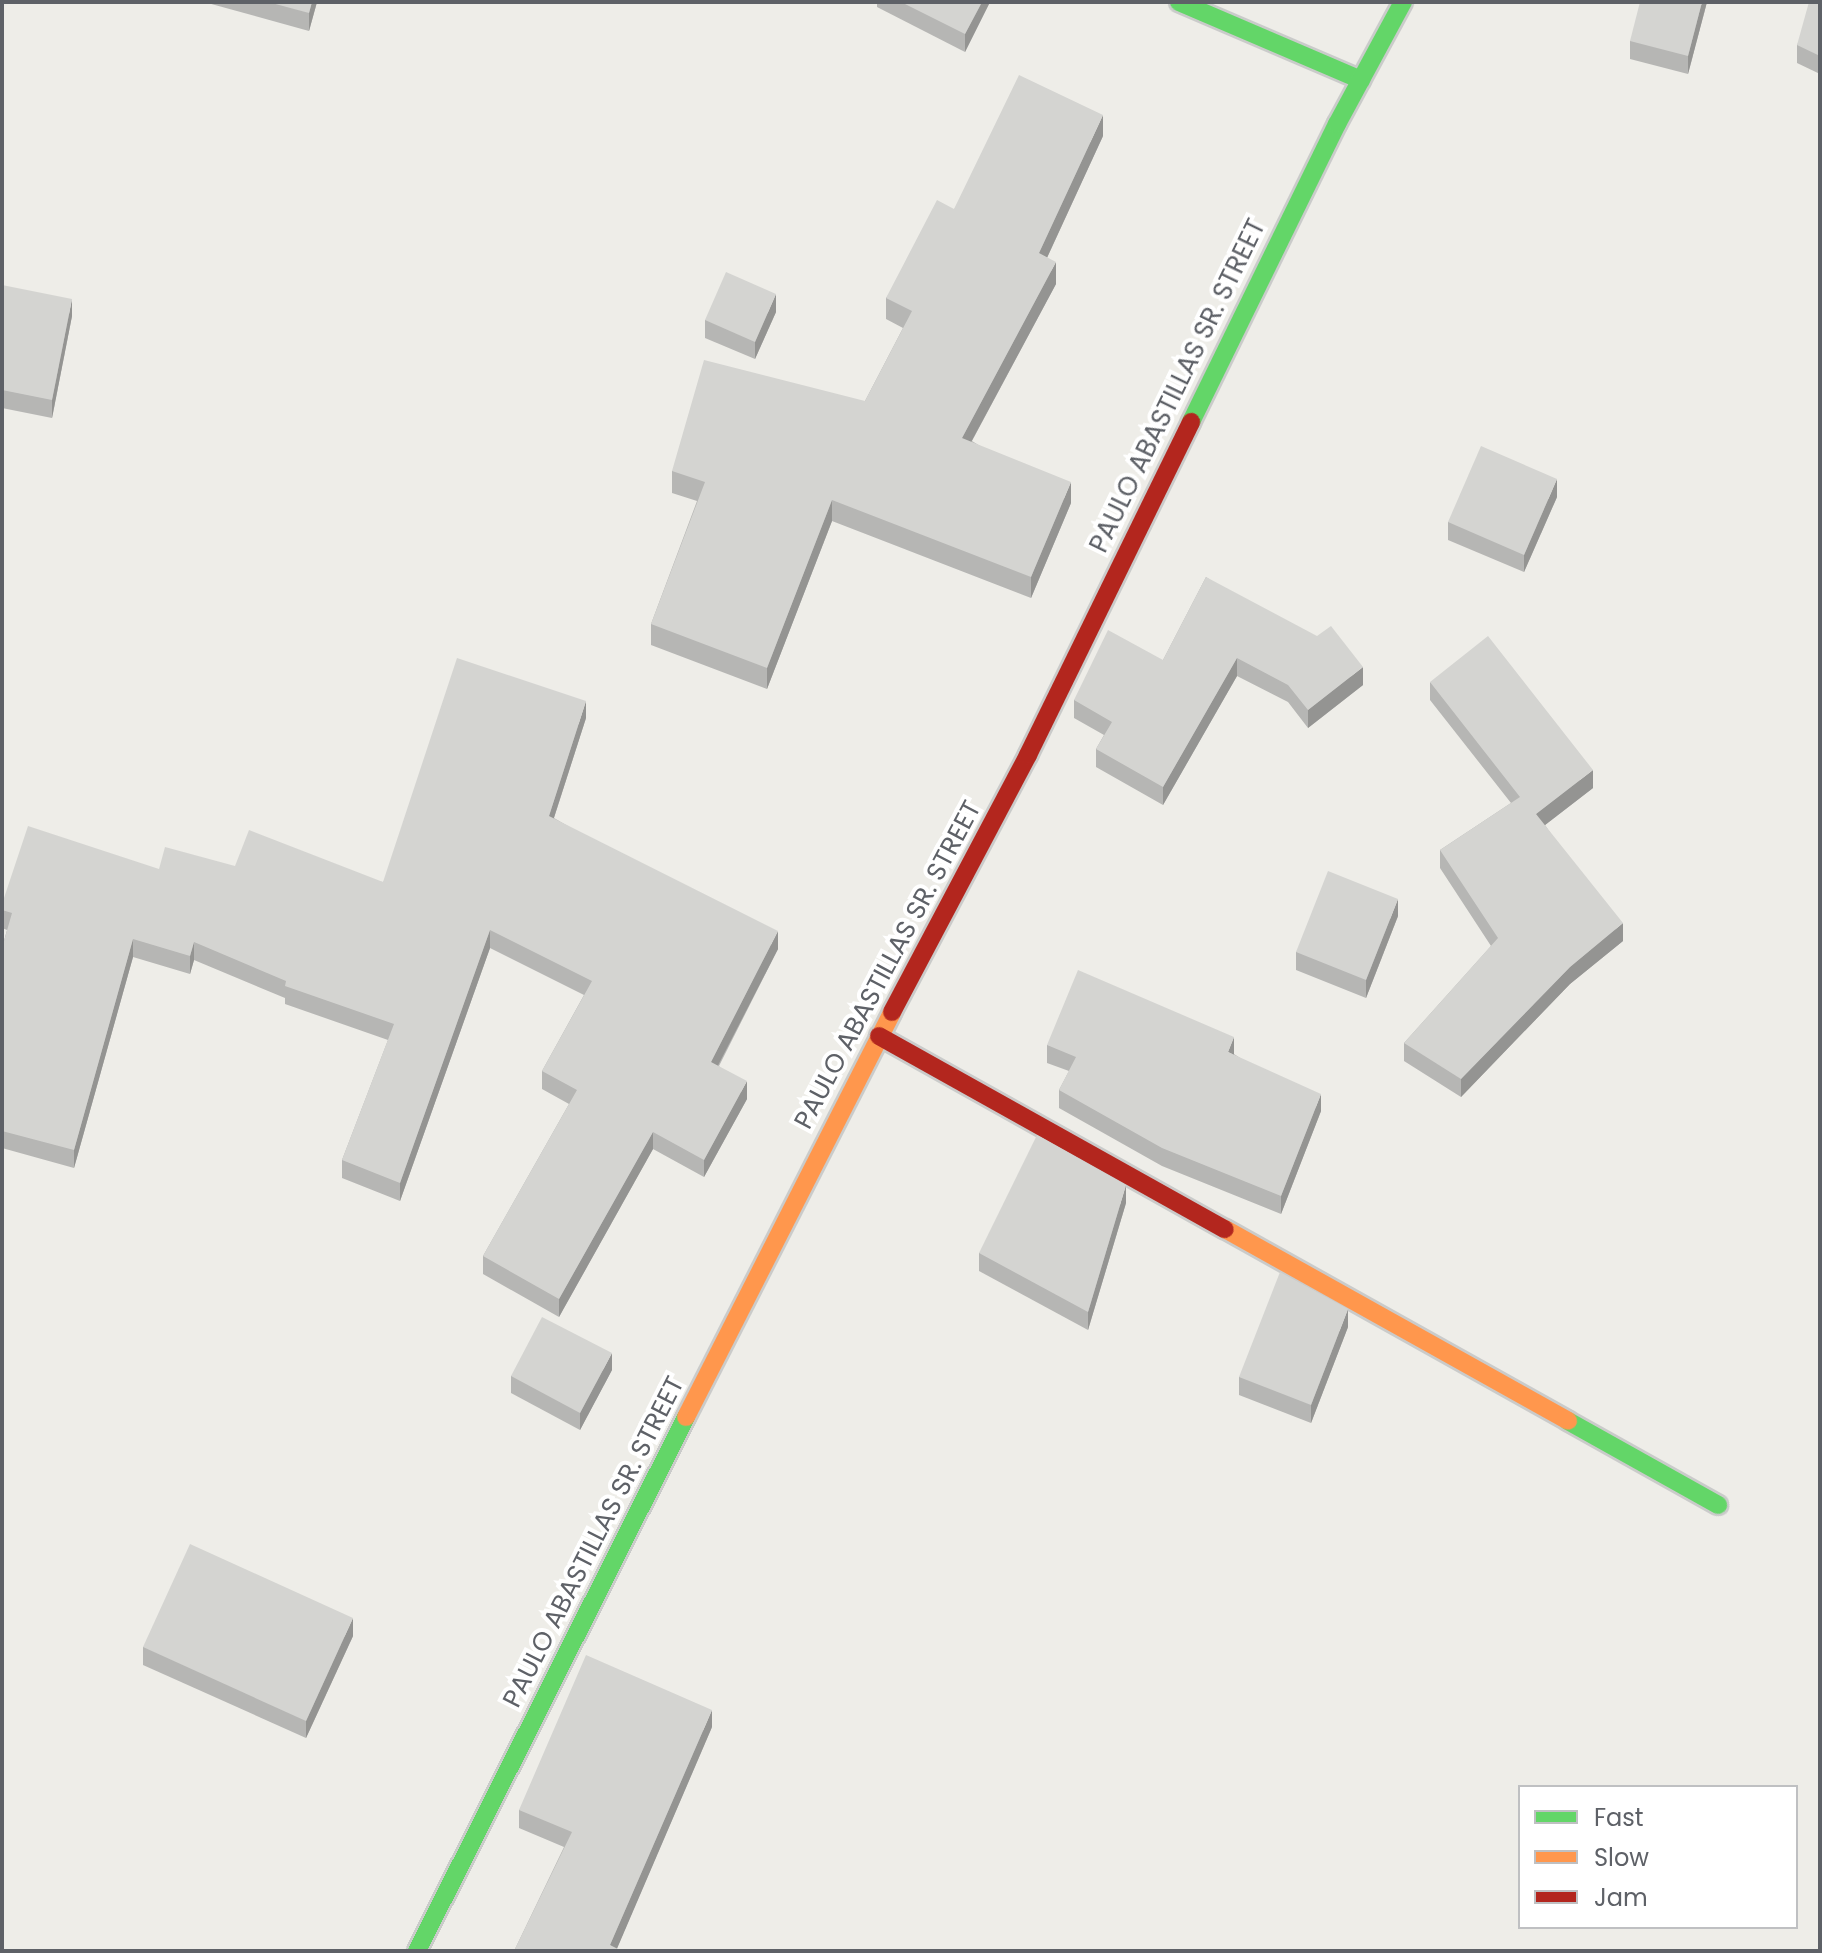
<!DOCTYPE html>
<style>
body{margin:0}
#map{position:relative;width:1822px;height:1953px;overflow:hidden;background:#eeede8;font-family:Poppins,sans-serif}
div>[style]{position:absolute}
.roads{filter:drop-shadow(2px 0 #cacbca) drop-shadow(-2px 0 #cacbca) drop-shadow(0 2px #cacbca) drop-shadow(0 -2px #cacbca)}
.fast>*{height:18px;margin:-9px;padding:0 9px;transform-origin:9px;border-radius:9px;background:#63d668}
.slow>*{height:18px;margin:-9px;padding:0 9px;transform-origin:9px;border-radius:9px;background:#ff974d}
.jam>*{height:18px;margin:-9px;padding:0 9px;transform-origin:9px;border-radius:9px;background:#b3261e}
.wall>*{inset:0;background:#b6b6b4}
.shaded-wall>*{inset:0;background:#949492}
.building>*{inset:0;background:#d4d4d1}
span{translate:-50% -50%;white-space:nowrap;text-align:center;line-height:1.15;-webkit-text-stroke:8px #fff;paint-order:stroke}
.street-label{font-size:26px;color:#5e6167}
.frame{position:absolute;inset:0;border:4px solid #5e6167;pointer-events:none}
.legend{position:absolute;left:1518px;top:1785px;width:280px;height:144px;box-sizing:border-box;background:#fff;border:2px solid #bfc0c2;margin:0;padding:10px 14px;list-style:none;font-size:24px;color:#5e6167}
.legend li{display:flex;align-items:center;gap:16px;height:40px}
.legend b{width:40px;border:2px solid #bfc0c2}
</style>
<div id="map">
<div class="roads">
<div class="fast">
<i style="left:1179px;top:2px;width:198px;rotate:23.2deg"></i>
<i style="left:1191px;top:422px;width:332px;rotate:-63.9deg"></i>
<i style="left:1337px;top:124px;width:139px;rotate:-61.6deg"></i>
<i style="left:1568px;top:1421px;width:172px;rotate:29.2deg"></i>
<i style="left:417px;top:1951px;width:598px;rotate:-63.26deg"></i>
</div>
<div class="slow">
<i style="left:1225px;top:1229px;width:393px;rotate:29.2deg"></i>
<i style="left:686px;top:1417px;width:454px;rotate:-63deg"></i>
</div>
<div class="jam">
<i style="left:892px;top:1012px;width:291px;rotate:-62.1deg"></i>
<i style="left:1028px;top:755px;width:371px;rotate:-63.9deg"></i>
<i style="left:879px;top:1036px;width:396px;rotate:29.2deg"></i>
</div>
</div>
<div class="wall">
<i style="clip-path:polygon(204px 2px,317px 2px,309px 31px)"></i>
<i style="clip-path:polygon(877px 2px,990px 2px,965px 52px,877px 7px)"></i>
<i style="clip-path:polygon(1707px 2px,1688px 74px,1630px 59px,1630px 41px)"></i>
<i style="clip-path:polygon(1820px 2px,1820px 74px,1797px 63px,1797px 45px)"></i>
<i style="clip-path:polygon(1103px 136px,1047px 258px,1056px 284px,972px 441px,1071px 503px,1031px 598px,832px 521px,767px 689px,651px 645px,651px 624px,697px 501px,672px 493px,672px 471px,865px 401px,903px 328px,886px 319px,886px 298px,954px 209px)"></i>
<i style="clip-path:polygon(2px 285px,72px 316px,52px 418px,2px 408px)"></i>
<i style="clip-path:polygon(776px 312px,755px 359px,705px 338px,705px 320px)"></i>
<i style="clip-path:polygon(1557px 497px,1524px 572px,1448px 540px,1448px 522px)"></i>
<i style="clip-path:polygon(1206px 577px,1363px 685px,1308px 728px,1288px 702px,1237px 676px,1163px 805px,1096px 767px,1096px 749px,1104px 735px,1074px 718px,1074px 700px,1163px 660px)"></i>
<i style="clip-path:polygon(1430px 682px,1593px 788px,1545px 825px,1623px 941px,1570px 984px,1461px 1097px,1404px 1061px,1404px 1043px,1491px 946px,1440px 868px,1440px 850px,1511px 803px,1430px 700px)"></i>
<i style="clip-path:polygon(586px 718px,554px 818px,778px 949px,719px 1066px,747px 1099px,704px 1177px,653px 1149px,559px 1317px,483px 1274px,483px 1256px,569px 1104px,542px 1089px,542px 1071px,584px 995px,490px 948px,400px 1201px,342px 1178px,342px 1160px,388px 1040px,285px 1004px,285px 998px,194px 960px,190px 974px,133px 957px,74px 1168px,2px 1148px,2px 948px,7px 930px,2px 928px,2px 904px,159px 869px,235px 866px,383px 882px)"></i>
<i style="clip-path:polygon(1398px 916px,1366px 998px,1296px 970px,1296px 952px)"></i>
<i style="clip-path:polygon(1047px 1045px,1234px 1054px,1321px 1111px,1281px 1214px,1162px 1166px,1059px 1108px,1059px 1090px,1069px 1071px,1047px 1063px)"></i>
<i style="clip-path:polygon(1126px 1203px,1088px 1330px,979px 1271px,979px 1253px)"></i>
<i style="clip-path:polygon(1348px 1327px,1311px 1423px,1239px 1395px,1239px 1377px)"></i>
<i style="clip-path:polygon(612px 1370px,580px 1430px,511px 1393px,511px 1376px)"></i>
<i style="clip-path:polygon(353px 1636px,306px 1738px,143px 1665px,143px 1647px)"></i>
<i style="clip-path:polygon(712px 1727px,617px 1948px,514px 1951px,564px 1847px,519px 1828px,519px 1810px)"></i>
</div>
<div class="shaded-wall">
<i style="clip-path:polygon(312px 2px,317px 2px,309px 31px,309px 13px)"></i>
<i style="clip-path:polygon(982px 2px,990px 2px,965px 52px,965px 34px)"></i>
<i style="clip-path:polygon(1702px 2px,1707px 2px,1688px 74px,1688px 56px)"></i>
<i style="clip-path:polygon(1103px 115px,1103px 136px,1039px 275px,1039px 253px)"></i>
<i style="clip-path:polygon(1056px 262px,1056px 284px,962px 459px,962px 438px)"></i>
<i style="clip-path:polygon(776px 294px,776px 312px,755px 359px,755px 342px)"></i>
<i style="clip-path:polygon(72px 299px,72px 316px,52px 418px,52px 400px)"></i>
<i style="clip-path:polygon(1557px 479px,1557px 497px,1524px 572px,1524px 555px)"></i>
<i style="clip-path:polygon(1071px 482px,1071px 503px,1031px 598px,1031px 577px)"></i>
<i style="clip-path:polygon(832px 500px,832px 521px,767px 689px,767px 668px)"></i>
<i style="clip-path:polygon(1237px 658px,1237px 676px,1163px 805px,1163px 787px)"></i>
<i style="clip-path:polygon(1363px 667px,1363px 685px,1308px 728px,1308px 710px)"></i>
<i style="clip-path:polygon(586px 701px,586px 718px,549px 833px,549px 816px)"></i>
<i style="clip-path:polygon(1593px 770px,1593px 788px,1536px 832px,1536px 814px)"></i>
<i style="clip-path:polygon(1398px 899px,1398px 916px,1366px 998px,1366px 980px)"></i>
<i style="clip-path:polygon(1623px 923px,1623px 941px,1570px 984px,1461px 1097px,1461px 1079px,1570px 967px)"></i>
<i style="clip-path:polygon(490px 930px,490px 948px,400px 1201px,400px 1183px)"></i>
<i style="clip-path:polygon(778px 931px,778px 949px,711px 1079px,711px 1062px)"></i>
<i style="clip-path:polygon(133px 939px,133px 957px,74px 1168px,74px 1150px)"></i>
<i style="clip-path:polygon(194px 942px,194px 960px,190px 974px,190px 956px)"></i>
<i style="clip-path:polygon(1234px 1037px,1234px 1055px,1228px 1052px)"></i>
<i style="clip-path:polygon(747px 1081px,747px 1099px,704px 1177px,704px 1160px)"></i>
<i style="clip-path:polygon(1321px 1094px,1321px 1111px,1281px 1214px,1281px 1196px)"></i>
<i style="clip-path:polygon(653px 1132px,653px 1149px,559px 1317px,559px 1299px)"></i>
<i style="clip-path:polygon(1126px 1185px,1126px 1203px,1088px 1330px,1088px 1312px)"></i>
<i style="clip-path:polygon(1348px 1309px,1348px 1327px,1311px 1423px,1311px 1405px)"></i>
<i style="clip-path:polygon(612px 1353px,612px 1370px,580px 1430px,580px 1413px)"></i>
<i style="clip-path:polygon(353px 1618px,353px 1636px,306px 1738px,306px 1721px)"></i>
<i style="clip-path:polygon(712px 1710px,712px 1727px,616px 1951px,610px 1945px)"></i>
</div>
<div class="building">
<i style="clip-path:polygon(268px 2px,312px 2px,309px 13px)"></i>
<i style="clip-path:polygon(901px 2px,982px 2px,965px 34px)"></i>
<i style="clip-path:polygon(1640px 2px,1702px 2px,1688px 56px,1630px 41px)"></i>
<i style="clip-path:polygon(1809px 2px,1820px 2px,1820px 56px,1797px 45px)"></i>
<i style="clip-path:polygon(1019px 75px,1103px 115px,1039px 253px,1056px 262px,962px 438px,1071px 482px,1031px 577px,832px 500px,767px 668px,651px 624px,705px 482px,672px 471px,704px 360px,865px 401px,912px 311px,886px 298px,937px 200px,954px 209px)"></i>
<i style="clip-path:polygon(726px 272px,776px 294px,755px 342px,705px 320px)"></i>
<i style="clip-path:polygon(2px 285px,72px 299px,52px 400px,2px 390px)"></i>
<i style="clip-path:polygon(1481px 446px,1557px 479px,1524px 555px,1448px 522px)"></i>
<i style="clip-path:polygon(1206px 577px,1317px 636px,1331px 626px,1363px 667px,1308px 710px,1288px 685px,1237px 658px,1163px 787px,1096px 749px,1112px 722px,1074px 700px,1108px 630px,1163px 660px)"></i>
<i style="clip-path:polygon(1488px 636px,1593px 770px,1536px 814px,1623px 923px,1570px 967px,1461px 1079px,1404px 1043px,1498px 938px,1440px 850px,1520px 797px,1430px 682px)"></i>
<i style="clip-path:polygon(457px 658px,586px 701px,549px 816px,778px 931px,711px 1062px,747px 1081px,704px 1160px,653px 1132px,559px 1299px,483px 1256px,577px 1090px,542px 1071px,592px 981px,490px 930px,400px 1183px,342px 1160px,394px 1024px,285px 986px,286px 981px,194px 942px,190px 956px,133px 939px,74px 1150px,2px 1131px,2px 948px,12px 913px,2px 910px,2px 904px,28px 826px,159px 869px,165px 847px,235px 866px,249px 830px,383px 882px)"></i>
<i style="clip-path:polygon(1328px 871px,1398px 899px,1366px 980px,1296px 952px)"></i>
<i style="clip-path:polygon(1078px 970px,1234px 1037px,1228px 1052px,1321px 1094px,1281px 1196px,1162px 1148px,1059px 1090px,1076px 1057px,1047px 1045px)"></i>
<i style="clip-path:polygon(1037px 1135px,1126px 1185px,1088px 1312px,979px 1253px)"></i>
<i style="clip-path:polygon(1280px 1272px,1348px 1309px,1311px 1405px,1239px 1377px)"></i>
<i style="clip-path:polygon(542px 1317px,612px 1353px,580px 1413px,511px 1376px)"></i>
<i style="clip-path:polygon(190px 1544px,353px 1618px,306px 1721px,143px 1647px)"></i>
<i style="clip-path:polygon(586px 1655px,712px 1710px,610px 1945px,622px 1951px,514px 1951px,572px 1832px,519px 1810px)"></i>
</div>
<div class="street-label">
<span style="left:1178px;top:386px;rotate:-64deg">PAULO ABASTILLAS SR. STREET</span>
<span style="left:888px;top:965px;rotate:-62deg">PAULO ABASTILLAS SR. STREET</span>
<span style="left:594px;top:1542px;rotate:-63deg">PAULO ABASTILLAS SR. STREET</span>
</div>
<div class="frame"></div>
<ul class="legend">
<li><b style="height:10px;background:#63d668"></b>Fast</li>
<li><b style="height:10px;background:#ff974d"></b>Slow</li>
<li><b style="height:10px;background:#b3261e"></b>Jam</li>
</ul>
</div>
